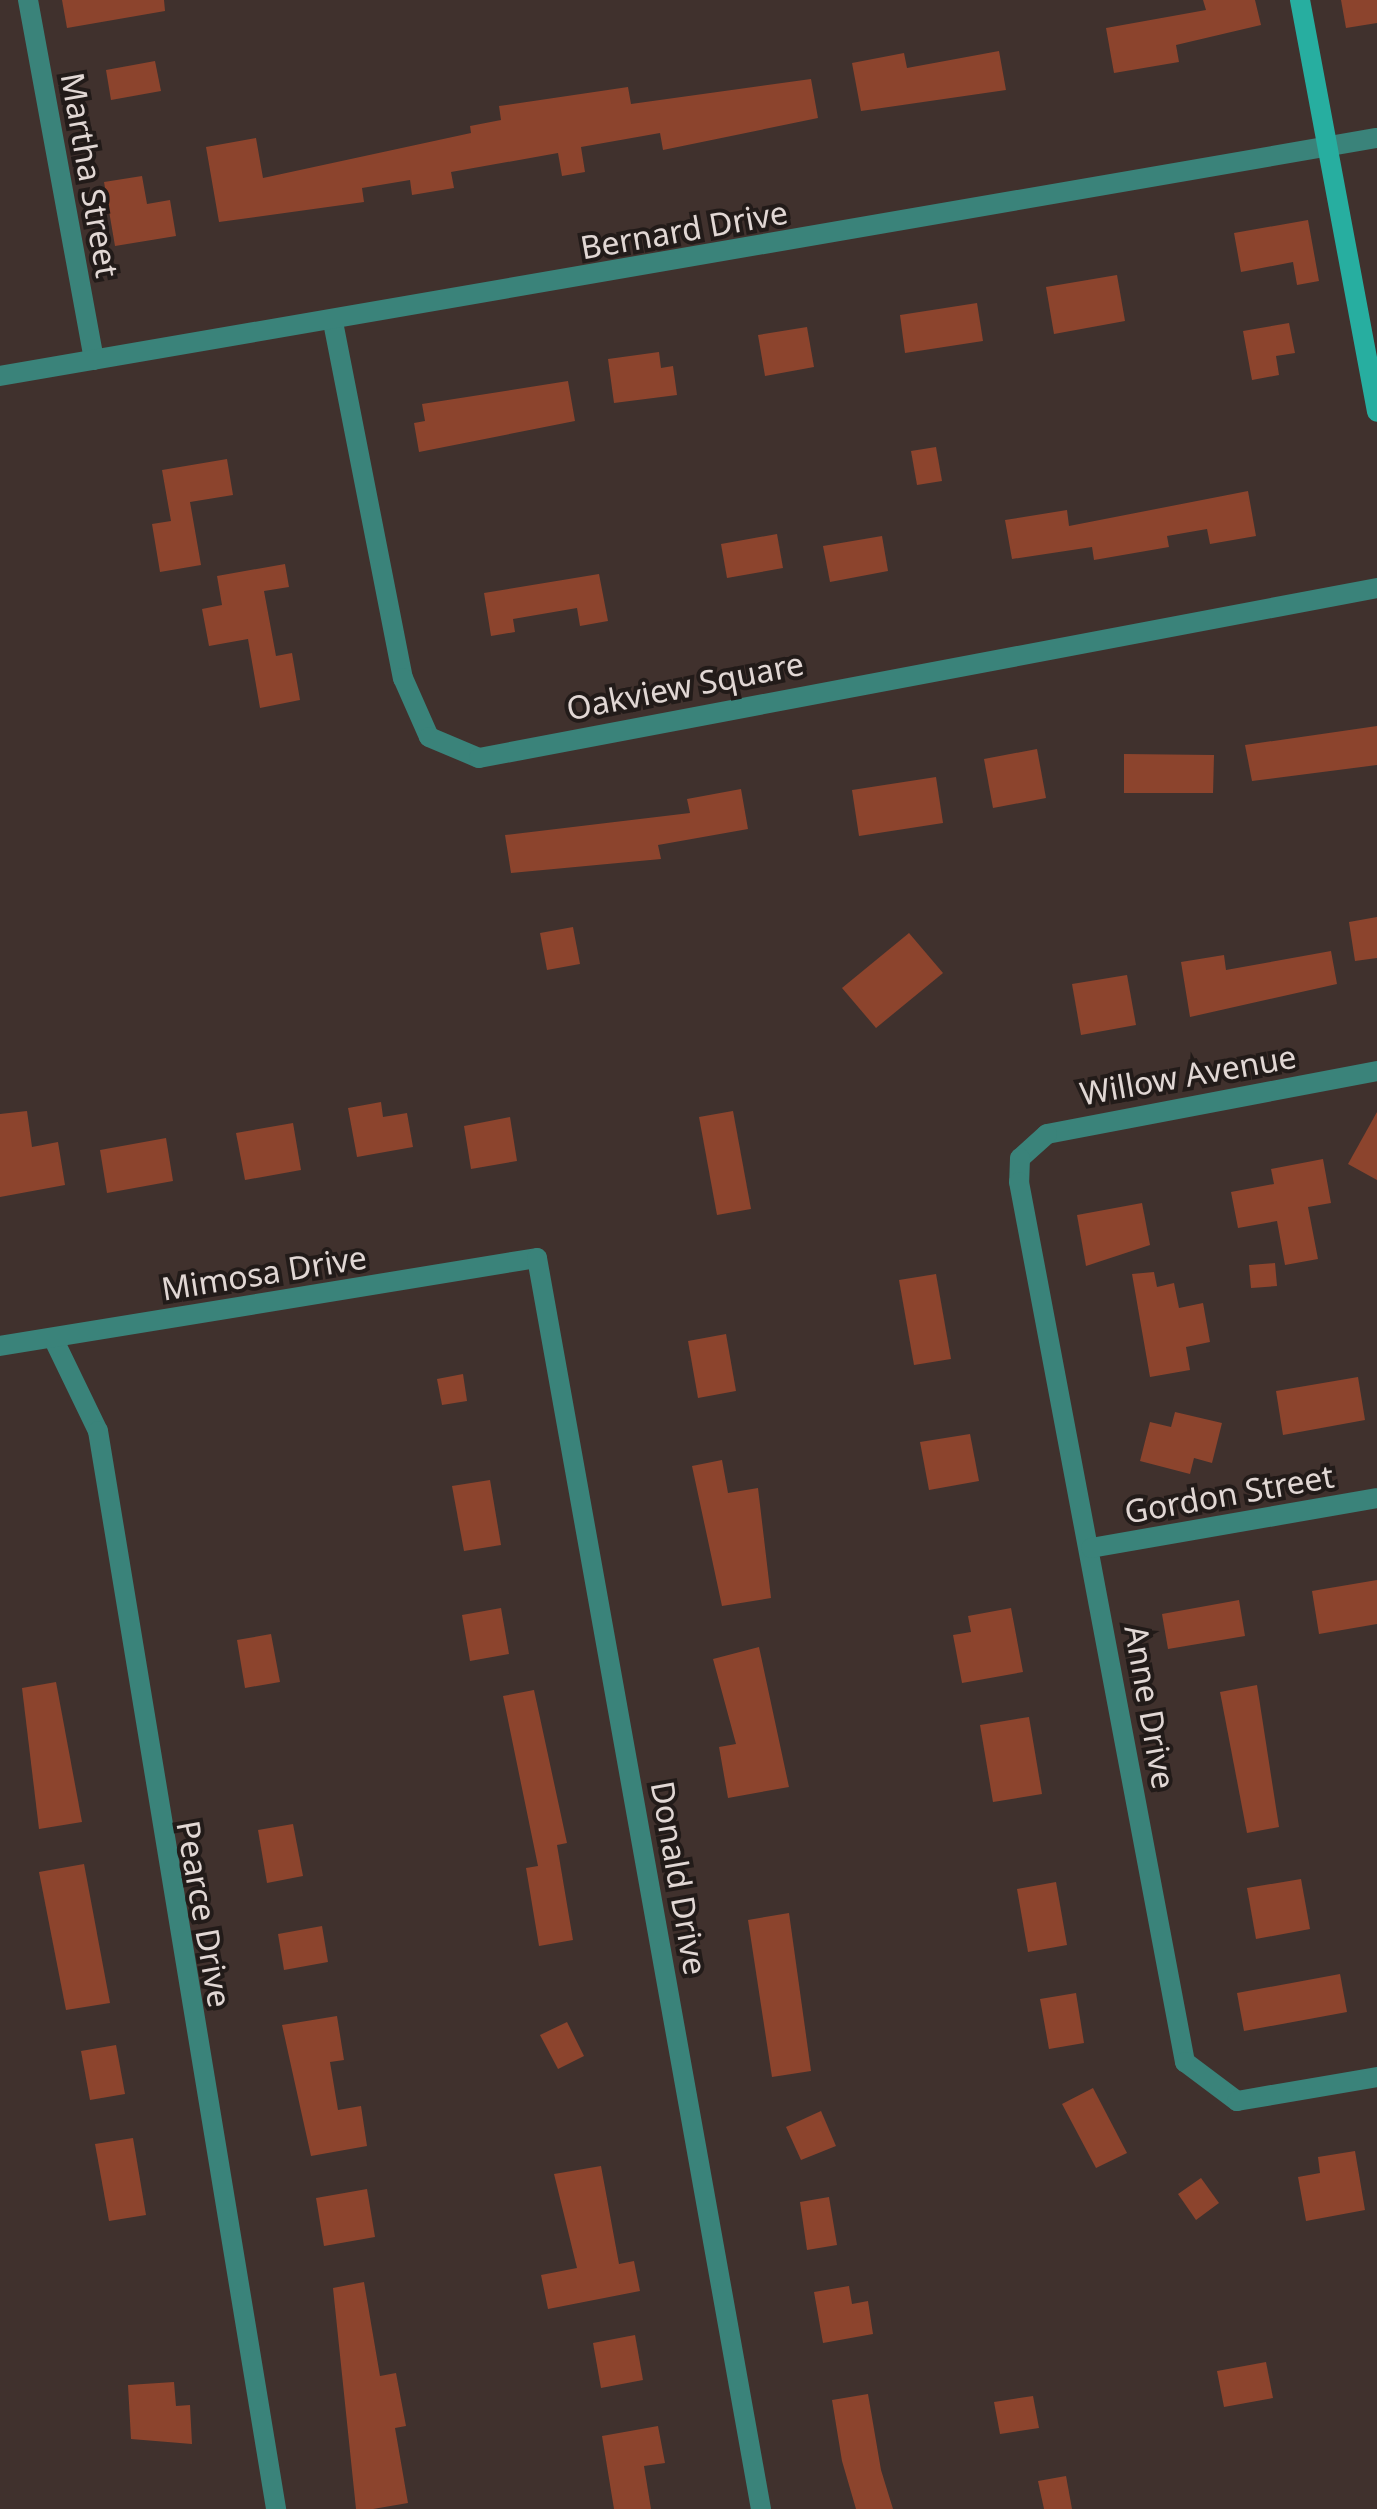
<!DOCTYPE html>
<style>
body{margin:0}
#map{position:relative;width:1377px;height:2509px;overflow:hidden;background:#40312d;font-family:"Noto Sans",sans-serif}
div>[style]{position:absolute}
.building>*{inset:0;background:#8c442d}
.street>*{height:20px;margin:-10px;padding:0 10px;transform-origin:10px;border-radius:10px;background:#3a837a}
.secondary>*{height:20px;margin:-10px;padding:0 10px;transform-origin:10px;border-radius:10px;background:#27aea0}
span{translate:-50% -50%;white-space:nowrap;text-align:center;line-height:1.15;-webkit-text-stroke:8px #221b19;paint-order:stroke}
.street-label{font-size:32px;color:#e1d7d4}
</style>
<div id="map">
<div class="building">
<i style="clip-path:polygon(62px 0,164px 0,165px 11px,67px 28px)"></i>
<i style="clip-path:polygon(1203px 0,1255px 0,1261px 25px,1176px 45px,1179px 62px,1114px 73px,1106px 28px,1206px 10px)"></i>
<i style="clip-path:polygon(1341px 0,1377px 0,1377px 23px,1346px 28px)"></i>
<i style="clip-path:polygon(999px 51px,1006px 90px,861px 111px,852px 63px,904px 53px,907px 68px)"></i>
<i style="clip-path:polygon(155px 61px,161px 91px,111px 100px,106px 70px)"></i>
<i style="clip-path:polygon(811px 79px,818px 118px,663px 150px,660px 133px,581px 147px,585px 172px,562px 176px,558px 153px,451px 172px,454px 188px,412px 195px,410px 180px,362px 188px,364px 202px,219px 222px,206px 147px,256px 138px,263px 178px,471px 133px,470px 126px,501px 120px,499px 106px,628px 87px,631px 104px)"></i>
<i style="clip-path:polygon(142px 176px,147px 204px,170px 200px,176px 236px,115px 246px,104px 182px)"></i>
<i style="clip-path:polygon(1308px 220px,1319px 281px,1297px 285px,1293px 262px,1241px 272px,1234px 233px)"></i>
<i style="clip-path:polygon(1117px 275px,1125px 321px,1054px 334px,1046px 287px)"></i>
<i style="clip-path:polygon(977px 303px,983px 341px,905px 353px,900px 315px)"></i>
<i style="clip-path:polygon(1289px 323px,1295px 353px,1276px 356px,1279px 375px,1252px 380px,1243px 331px)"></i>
<i style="clip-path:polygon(807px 327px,814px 367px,765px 376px,758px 335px)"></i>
<i style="clip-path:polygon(659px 352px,661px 368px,673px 366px,677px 395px,614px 403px,608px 359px)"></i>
<i style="clip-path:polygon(568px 381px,575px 421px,419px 452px,414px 423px,425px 421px,422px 404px)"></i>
<i style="clip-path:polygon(936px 447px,942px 481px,917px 485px,911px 451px)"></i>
<i style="clip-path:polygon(227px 459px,233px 495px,190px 502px,201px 565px,160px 572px,152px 524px,171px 521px,162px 470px)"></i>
<i style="clip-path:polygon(1248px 491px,1256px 536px,1210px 544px,1207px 529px,1167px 536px,1169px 547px,1094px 560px,1092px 547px,1012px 559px,1005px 520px,1067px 510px,1069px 526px)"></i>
<i style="clip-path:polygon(777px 534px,783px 568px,727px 578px,721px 544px)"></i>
<i style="clip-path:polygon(882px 536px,888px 571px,830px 582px,823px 546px)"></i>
<i style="clip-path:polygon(285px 564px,289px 587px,264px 591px,276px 656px,292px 653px,300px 700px,260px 708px,248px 639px,209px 646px,202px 609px,222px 605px,217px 576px)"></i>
<i style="clip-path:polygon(599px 574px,608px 621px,580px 626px,577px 608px,513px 619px,515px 632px,491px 636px,484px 593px)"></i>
<i style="clip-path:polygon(1377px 726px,1377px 765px,1252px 781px,1245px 745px)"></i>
<i style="clip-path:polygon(1037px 749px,1046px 798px,993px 808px,984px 759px)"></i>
<i style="clip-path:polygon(1124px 754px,1214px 755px,1213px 793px,1124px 793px)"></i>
<i style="clip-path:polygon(936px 777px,943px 823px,859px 836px,852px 790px)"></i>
<i style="clip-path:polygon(741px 789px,748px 829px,658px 845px,661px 859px,511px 873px,505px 835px,690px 813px,687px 799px)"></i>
<i style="clip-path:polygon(1377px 917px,1377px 958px,1355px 961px,1349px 922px)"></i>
<i style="clip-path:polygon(573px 927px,580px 964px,547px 970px,540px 933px)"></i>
<i style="clip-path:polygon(909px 933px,943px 973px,876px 1028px,842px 988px)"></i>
<i style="clip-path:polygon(1331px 951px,1337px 984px,1190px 1017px,1181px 962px,1224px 955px,1226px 970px)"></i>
<i style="clip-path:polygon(1127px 975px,1136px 1025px,1081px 1035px,1072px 984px)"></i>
<i style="clip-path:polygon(381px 1102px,383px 1117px,407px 1113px,413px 1147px,357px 1157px,348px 1108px)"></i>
<i style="clip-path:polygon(27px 1111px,32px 1147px,58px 1142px,65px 1185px,0 1197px,0 1114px)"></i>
<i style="clip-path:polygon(733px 1111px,751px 1209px,717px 1215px,699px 1117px)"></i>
<i style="clip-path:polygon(1377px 1112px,1377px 1180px,1348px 1164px)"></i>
<i style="clip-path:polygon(510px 1117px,517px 1161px,471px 1169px,464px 1126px)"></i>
<i style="clip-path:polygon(293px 1123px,301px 1170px,245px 1180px,236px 1133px)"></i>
<i style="clip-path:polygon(166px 1138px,173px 1181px,107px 1193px,100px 1150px)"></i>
<i style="clip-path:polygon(1323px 1159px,1331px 1203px,1308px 1207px,1318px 1259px,1285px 1265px,1277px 1221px,1238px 1228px,1231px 1192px,1274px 1184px,1271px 1169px)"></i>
<i style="clip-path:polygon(1142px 1203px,1150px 1245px,1086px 1266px,1077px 1215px)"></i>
<i style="clip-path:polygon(1275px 1263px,1277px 1286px,1251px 1288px,1249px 1265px)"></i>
<i style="clip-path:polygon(1154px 1272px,1157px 1287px,1174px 1283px,1179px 1308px,1203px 1303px,1210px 1342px,1186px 1347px,1190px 1370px,1150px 1377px,1132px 1274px)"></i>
<i style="clip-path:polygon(936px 1274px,951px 1359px,914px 1365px,899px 1280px)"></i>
<i style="clip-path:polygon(726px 1334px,736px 1391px,698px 1398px,688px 1341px)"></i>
<i style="clip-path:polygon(463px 1374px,467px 1401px,442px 1405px,437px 1379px)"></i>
<i style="clip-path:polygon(1358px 1377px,1365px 1420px,1283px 1435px,1276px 1391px)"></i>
<i style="clip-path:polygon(1175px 1412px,1222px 1423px,1212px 1463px,1194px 1458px,1190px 1474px,1140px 1461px,1150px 1422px,1171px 1427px)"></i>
<i style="clip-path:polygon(970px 1434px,979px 1481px,929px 1490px,920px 1442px)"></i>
<i style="clip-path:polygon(722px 1460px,728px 1493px,758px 1488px,771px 1598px,722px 1606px,692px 1466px)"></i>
<i style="clip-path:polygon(490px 1480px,501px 1545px,464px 1551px,452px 1486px)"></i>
<i style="clip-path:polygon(1377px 1580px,1377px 1624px,1319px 1634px,1312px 1591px)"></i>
<i style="clip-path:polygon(1239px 1600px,1245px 1636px,1168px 1649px,1162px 1614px)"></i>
<i style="clip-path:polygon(501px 1608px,509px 1654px,470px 1661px,462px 1615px)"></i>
<i style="clip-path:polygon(1011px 1608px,1023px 1672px,962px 1683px,953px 1635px,971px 1632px,968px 1616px)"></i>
<i style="clip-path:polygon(271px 1634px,280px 1682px,245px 1688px,237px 1640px)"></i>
<i style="clip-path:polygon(759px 1647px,789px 1787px,728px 1798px,719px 1747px,736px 1744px,713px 1659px)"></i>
<i style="clip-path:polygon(56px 1682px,82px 1822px,39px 1829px,22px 1688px)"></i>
<i style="clip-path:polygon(1257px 1685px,1279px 1827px,1247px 1833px,1220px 1692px)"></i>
<i style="clip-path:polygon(534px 1690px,567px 1843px,557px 1845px,573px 1940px,539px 1946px,526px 1868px,538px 1866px,503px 1696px)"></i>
<i style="clip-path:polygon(1029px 1717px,1042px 1794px,993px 1802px,980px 1725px)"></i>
<i style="clip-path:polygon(293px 1824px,303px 1876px,267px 1883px,258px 1830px)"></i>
<i style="clip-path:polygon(84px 1864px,110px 2003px,66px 2010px,39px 1872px)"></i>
<i style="clip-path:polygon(1301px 1879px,1310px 1929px,1256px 1939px,1247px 1888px)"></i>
<i style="clip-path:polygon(1056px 1882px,1067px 1945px,1028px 1952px,1017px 1889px)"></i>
<i style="clip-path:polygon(789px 1913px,811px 2071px,772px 2077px,748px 1920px)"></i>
<i style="clip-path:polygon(322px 1926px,328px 1962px,284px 1970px,278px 1934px)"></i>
<i style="clip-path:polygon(1340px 1974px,1347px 2012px,1244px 2031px,1237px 1993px)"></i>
<i style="clip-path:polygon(1076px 1993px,1084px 2043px,1049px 2049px,1040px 1999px)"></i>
<i style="clip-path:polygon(337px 2016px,344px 2060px,330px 2062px,338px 2110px,361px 2106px,367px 2146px,311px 2156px,282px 2025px)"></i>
<i style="clip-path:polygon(567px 2022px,584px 2056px,558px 2069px,540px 2035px)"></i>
<i style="clip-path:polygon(116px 2045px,125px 2094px,90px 2100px,81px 2051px)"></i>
<i style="clip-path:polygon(1093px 2088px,1127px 2153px,1096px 2168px,1062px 2104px)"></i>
<i style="clip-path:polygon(821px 2111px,836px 2146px,801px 2160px,786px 2127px)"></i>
<i style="clip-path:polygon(133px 2138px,146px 2215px,109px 2221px,95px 2144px)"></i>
<i style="clip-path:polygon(1355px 2151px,1365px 2210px,1306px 2221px,1298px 2177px,1320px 2173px,1318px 2157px)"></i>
<i style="clip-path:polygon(601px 2166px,619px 2264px,634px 2261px,640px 2291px,548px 2309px,541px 2275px,577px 2268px,554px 2174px)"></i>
<i style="clip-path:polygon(1201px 2178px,1219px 2203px,1196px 2220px,1178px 2194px)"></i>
<i style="clip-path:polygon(367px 2189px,375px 2237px,324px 2246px,316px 2198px)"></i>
<i style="clip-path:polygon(829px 2197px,837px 2245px,807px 2250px,800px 2202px)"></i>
<i style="clip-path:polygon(364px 2282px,380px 2376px,396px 2373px,406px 2426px,395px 2428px,408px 2503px,373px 2509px,356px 2509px,333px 2288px)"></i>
<i style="clip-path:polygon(849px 2286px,852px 2304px,868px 2301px,873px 2334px,823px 2343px,814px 2292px)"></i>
<i style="clip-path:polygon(635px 2335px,643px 2380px,601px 2388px,593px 2343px)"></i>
<i style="clip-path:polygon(1266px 2362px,1273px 2398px,1224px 2407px,1217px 2371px)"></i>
<i style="clip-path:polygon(174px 2382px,176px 2406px,190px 2405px,192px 2444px,131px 2439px,128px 2385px)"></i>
<i style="clip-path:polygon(868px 2394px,881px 2470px,893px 2509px,856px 2509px,842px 2461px,832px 2400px)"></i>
<i style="clip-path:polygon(1033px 2396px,1039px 2428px,1000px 2434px,994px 2402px)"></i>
<i style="clip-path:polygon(658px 2426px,665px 2463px,644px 2466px,651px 2509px,614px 2509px,602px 2436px)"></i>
<i style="clip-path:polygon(1066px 2476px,1072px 2509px,1044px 2509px,1038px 2481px)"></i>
</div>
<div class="street">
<i style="left:28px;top:0;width:366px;rotate:79.6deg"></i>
<i style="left:333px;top:322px;width:363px;rotate:78.9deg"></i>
<i style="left:403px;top:678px;width:64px;rotate:66.2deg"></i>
<i style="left:429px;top:737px;width:54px;rotate:22.8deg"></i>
<i style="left:479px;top:758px;width:914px;rotate:-10.72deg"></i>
<i style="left:0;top:376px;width:1397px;rotate:-9.81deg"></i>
<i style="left:1377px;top:1071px;width:336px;rotate:169.2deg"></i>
<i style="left:1047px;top:1134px;width:36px;rotate:138deg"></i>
<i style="left:1020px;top:1158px;width:24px;rotate:92deg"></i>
<i style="left:1019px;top:1182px;width:896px;rotate:79.32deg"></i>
<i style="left:1185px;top:2062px;width:65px;rotate:36.9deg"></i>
<i style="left:1237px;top:2101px;width:142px;rotate:-9.7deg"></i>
<i style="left:53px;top:1338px;width:103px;rotate:64.2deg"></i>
<i style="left:98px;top:1431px;width:1093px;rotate:80.62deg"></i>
<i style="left:0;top:1346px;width:544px;rotate:-9.31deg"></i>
<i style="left:537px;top:1258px;width:1271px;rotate:79.85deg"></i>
<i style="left:1091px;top:1548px;width:290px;rotate:-9.9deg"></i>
</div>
<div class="secondary">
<i style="left:1300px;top:0;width:419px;rotate:79.4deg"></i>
</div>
<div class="street-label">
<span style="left:90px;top:175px;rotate:80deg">Martha Street</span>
<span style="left:684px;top:230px;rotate:-10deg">Bernard Drive</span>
<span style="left:685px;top:686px;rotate:-11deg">Oakview Square</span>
<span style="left:1188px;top:1075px;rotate:-10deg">Willow Avenue</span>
<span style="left:264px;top:1273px;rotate:-9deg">Mimosa Drive</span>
<span style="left:1229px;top:1494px;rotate:-10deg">Gordon Street</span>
<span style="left:1150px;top:1707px;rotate:80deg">Anne Drive</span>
<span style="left:679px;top:1878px;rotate:80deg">Donald Drive</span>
<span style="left:204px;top:1914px;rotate:80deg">Pearce Drive</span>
</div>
</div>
